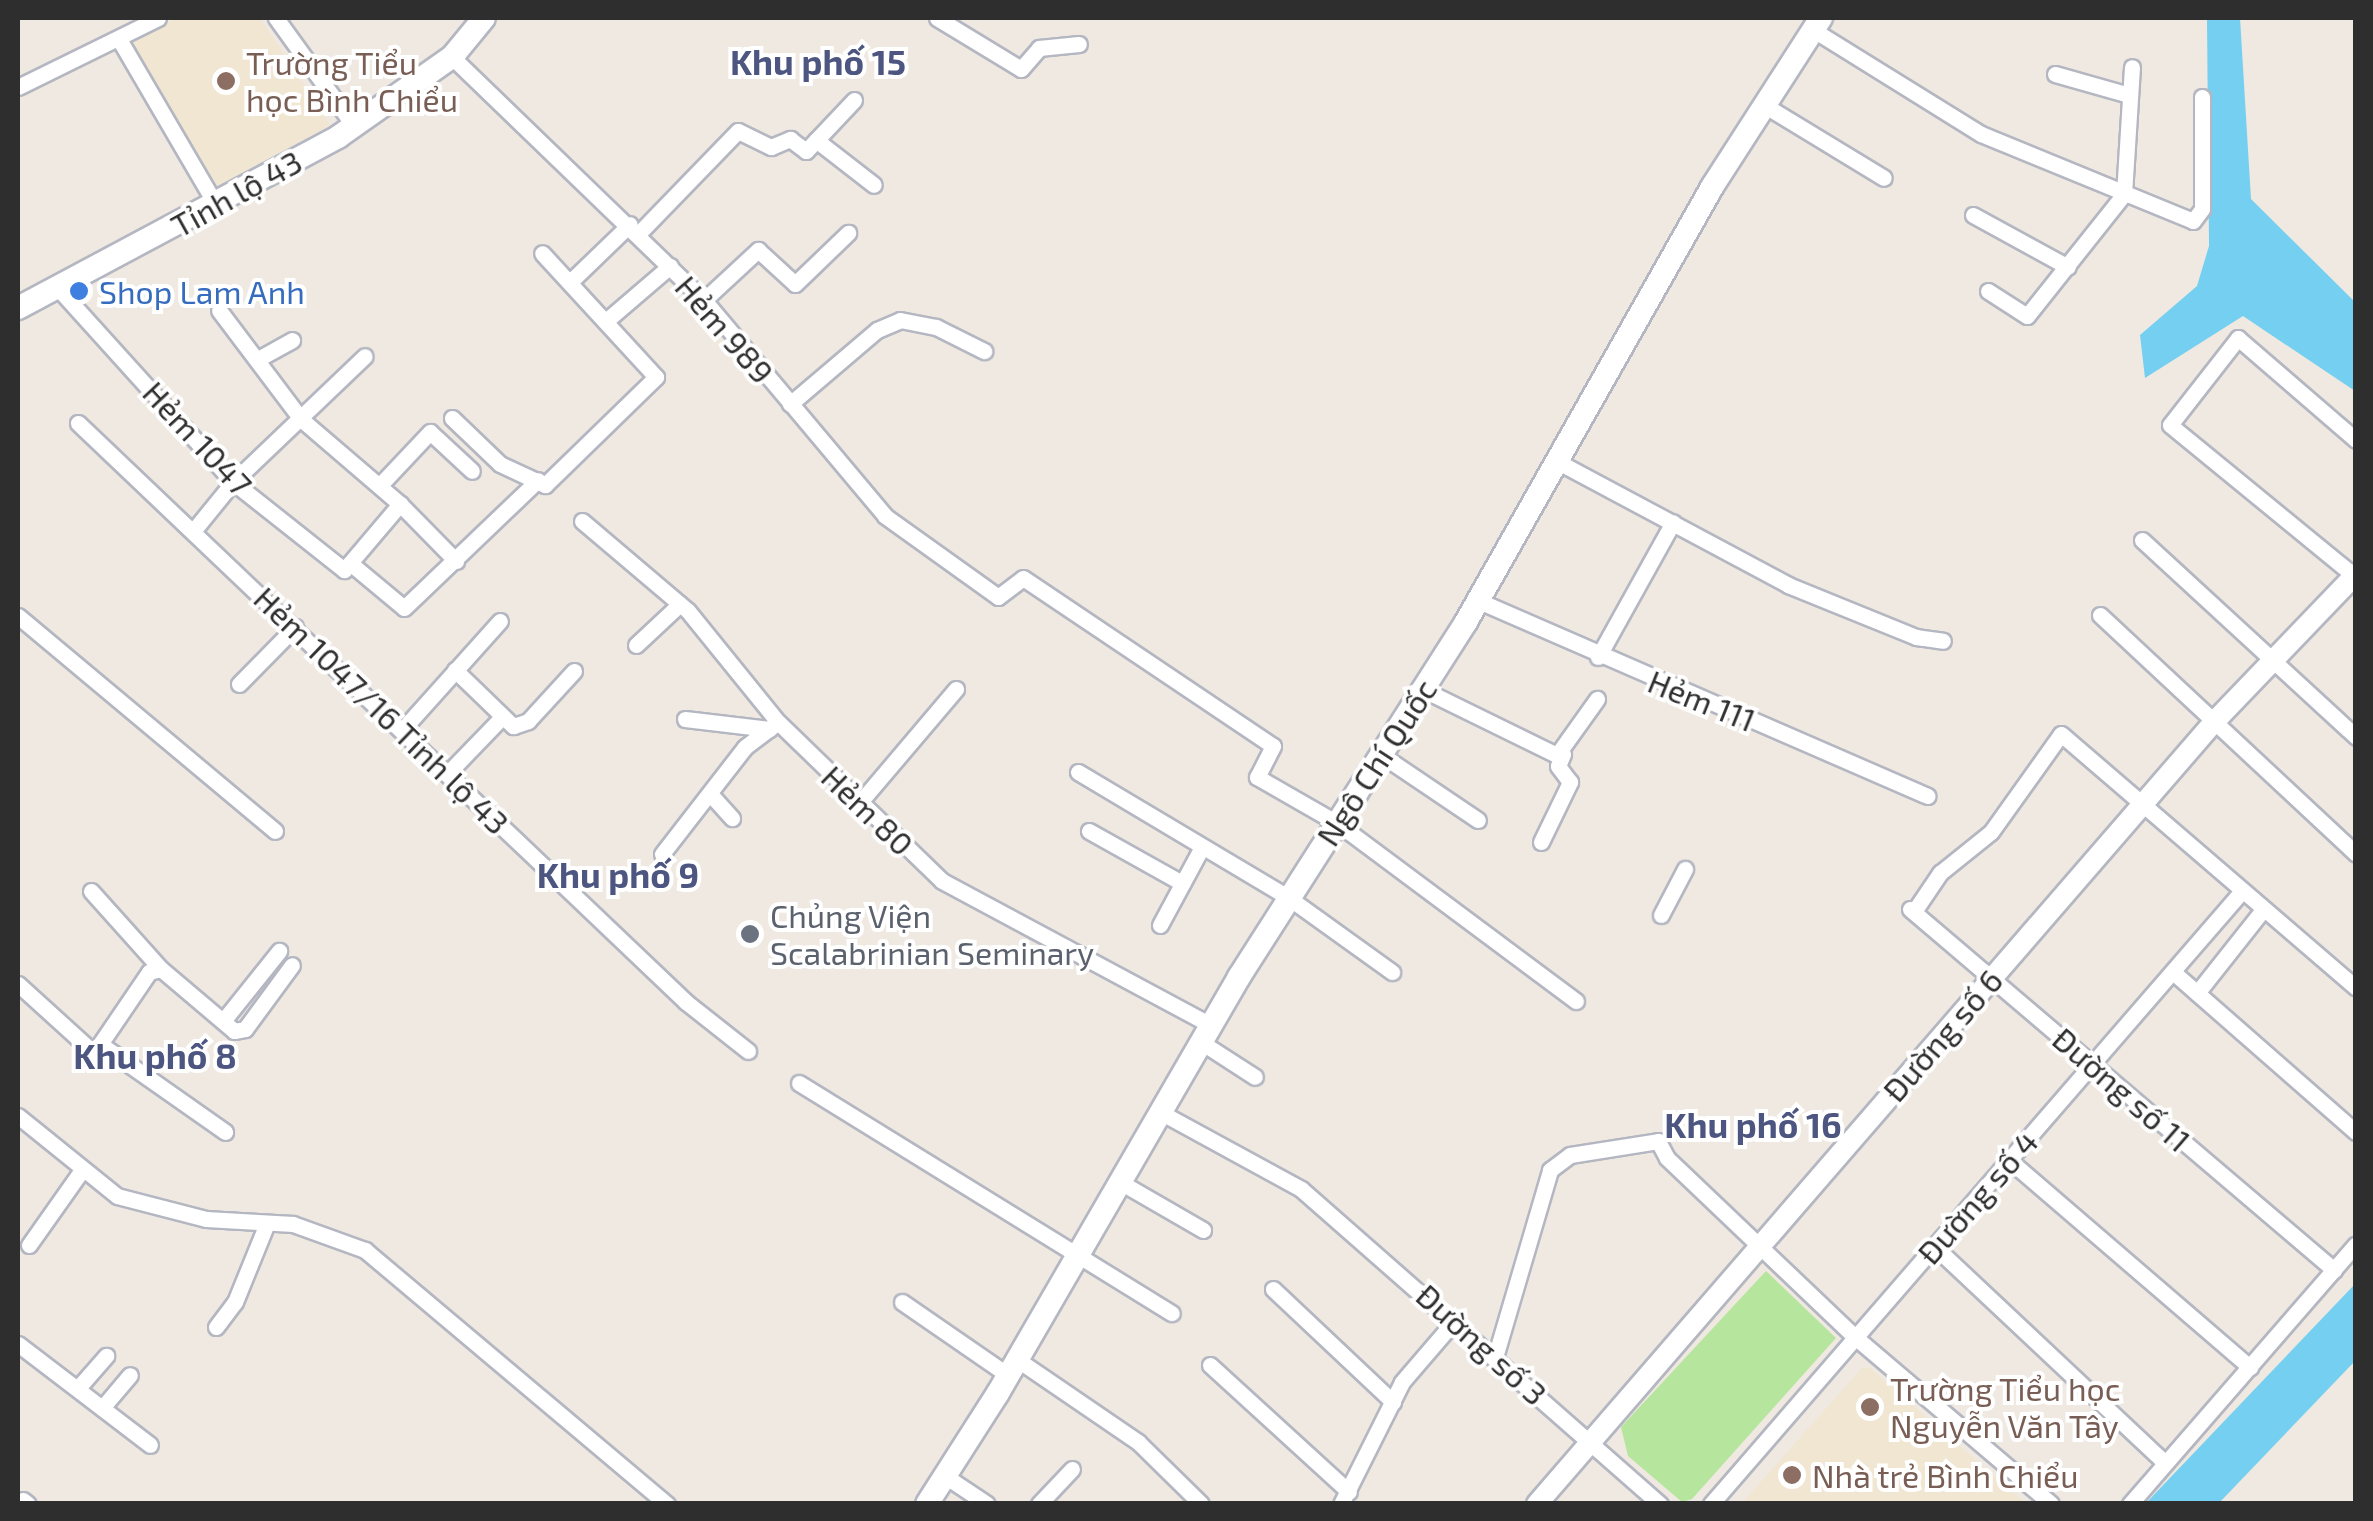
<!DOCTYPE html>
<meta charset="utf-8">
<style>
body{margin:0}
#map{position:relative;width:2373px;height:1521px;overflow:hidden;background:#efe9e1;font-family:"Exo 2",sans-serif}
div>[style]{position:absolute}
.education>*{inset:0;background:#f0e6d1}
.green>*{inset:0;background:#b6e59e}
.water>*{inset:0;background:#75cff0}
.roads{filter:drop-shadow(2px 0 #b4b7c1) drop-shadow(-2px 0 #b4b7c1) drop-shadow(0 2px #b4b7c1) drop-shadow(0 -2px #b4b7c1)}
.minor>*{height:15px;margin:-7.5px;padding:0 7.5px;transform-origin:7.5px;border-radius:7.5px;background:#fff}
.tertiary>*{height:20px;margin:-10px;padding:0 10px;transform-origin:10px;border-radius:10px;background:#fff}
.secondary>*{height:22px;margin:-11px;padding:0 11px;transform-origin:11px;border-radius:11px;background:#fff}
.dots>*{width:28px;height:28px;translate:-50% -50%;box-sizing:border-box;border:5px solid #fff;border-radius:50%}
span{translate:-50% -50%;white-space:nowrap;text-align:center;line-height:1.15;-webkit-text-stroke:8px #fff;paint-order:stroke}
.education-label{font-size:32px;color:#785e54}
.left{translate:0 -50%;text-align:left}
.street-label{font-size:32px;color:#2e2e2e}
.shop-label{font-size:32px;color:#366cbe}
.worship-label{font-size:32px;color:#5b616d}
.neighbourhood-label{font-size:35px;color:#4d5680;font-weight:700}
.frame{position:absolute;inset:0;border:20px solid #2e2e2e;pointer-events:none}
</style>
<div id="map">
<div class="education">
<i style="clip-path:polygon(176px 18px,260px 18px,330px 125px,210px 190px,129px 43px)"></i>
<i style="clip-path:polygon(1862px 1368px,1870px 1368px,2025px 1503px,1742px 1503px)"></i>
</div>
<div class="green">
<i style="clip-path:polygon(1766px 1271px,1836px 1338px,1692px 1499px,1682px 1502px,1628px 1456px,1621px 1427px)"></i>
</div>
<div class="water">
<i style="clip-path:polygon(2207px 18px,2240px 18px,2251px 199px,2355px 302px,2355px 391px,2243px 316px,2145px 378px,2140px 335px,2197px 286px,2209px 246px)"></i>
<i style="clip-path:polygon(2355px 1284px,2355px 1361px,2219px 1503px,2146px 1503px)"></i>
</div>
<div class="roads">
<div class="minor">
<i style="left:276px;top:18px;width:133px;rotate:54.2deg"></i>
<i style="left:937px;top:18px;width:98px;rotate:31.3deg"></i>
<i style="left:1021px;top:69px;width:28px;rotate:-49deg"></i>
<i style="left:1039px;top:48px;width:40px;rotate:-5.7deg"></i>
<i style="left:1815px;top:31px;width:195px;rotate:31.8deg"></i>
<i style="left:1981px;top:134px;width:229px;rotate:22.3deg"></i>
<i style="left:2193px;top:221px;width:15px;rotate:-53deg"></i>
<i style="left:2202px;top:209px;width:112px;rotate:-90deg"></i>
<i style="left:119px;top:39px;width:192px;rotate:59.7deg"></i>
<i style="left:452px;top:57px;width:350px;rotate:44deg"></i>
<i style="left:704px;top:300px;width:282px;rotate:50deg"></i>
<i style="left:885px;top:516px;width:139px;rotate:35.6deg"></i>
<i style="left:998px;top:597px;width:31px;rotate:-37deg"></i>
<i style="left:1023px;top:578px;width:301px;rotate:33.9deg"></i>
<i style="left:1273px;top:746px;width:35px;rotate:117deg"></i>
<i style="left:1257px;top:777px;width:92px;rotate:29.9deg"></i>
<i style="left:1337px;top:823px;width:298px;rotate:36.7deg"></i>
<i style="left:2055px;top:74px;width:77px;rotate:15.8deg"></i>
<i style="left:18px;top:87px;width:156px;rotate:-26.2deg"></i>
<i style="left:1764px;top:105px;width:140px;rotate:31.3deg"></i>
<i style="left:816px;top:140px;width:73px;rotate:37.8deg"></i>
<i style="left:1973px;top:215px;width:108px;rotate:28.7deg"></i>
<i style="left:639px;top:233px;width:142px;rotate:-45.9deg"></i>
<i style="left:738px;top:131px;width:37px;rotate:26deg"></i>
<i style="left:771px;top:147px;width:21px;rotate:-23deg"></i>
<i style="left:790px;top:139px;width:20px;rotate:37deg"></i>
<i style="left:806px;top:151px;width:70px;rotate:-46.7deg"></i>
<i style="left:570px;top:282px;width:83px;rotate:-44deg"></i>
<i style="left:57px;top:287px;width:263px;rotate:47.9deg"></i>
<i style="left:233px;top:482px;width:142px;rotate:38.4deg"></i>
<i style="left:344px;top:570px;width:87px;rotate:-49.7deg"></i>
<i style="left:400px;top:504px;width:130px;rotate:-139.4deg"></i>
<i style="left:301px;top:419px;width:136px;rotate:-127deg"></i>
<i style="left:1988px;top:291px;width:46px;rotate:32.7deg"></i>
<i style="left:2027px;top:316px;width:156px;rotate:-51.5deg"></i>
<i style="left:2124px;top:194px;width:127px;rotate:-86.4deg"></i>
<i style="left:704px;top:300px;width:74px;rotate:-42.8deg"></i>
<i style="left:758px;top:250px;width:50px;rotate:42.6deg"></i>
<i style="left:795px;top:284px;width:74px;rotate:-43.9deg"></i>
<i style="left:607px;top:320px;width:83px;rotate:-40.6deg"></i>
<i style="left:258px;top:359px;width:39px;rotate:-29deg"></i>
<i style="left:790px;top:404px;width:114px;rotate:-40.4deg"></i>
<i style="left:877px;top:330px;width:25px;rotate:-23deg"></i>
<i style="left:900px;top:320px;width:37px;rotate:11deg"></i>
<i style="left:936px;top:327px;width:54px;rotate:26.6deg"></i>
<i style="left:452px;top:418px;width:66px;rotate:43.8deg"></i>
<i style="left:500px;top:464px;width:50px;rotate:25deg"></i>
<i style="left:545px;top:485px;width:155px;rotate:-44.2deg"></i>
<i style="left:656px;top:377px;width:168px;rotate:-132.6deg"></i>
<i style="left:78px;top:423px;width:840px;rotate:43.6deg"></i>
<i style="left:686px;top:1002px;width:79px;rotate:38.3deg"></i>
<i style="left:2356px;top:440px;width:156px;rotate:-139.2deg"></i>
<i style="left:2238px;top:338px;width:110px;rotate:128deg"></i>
<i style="left:2170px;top:425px;width:240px;rotate:39.3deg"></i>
<i style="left:1558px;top:462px;width:261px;rotate:28.1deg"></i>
<i style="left:1788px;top:585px;width:138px;rotate:22.1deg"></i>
<i style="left:1916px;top:637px;width:27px;rotate:8deg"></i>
<i style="left:380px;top:485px;width:73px;rotate:-46.7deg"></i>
<i style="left:430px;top:432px;width:57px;rotate:42.9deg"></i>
<i style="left:400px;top:504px;width:80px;rotate:45.5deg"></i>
<i style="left:582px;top:521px;width:139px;rotate:40.3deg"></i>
<i style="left:688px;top:611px;width:143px;rotate:51deg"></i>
<i style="left:778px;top:722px;width:228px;rotate:44.1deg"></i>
<i style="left:942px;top:881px;width:305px;rotate:28.2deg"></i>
<i style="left:194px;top:530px;width:62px;rotate:-50.9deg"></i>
<i style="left:233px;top:482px;width:182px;rotate:-43.7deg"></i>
<i style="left:2142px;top:540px;width:291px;rotate:42.6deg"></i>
<i style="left:350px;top:563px;width:70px;rotate:39.8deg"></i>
<i style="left:404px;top:608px;width:185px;rotate:-43.7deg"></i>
<i style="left:1479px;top:601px;width:489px;rotate:23.5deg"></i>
<i style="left:2100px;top:615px;width:350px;rotate:43deg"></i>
<i style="left:18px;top:616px;width:335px;rotate:39.9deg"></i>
<i style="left:636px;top:645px;width:60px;rotate:-43deg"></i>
<i style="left:1598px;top:657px;width:154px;rotate:-60.9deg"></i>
<i style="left:455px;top:670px;width:81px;rotate:44deg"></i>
<i style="left:513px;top:726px;width:16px;rotate:-18deg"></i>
<i style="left:528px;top:721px;width:68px;rotate:-47.4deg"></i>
<i style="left:239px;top:684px;width:80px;rotate:-45.5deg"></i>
<i style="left:1422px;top:689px;width:150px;rotate:26.1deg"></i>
<i style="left:1557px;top:755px;width:69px;rotate:-54.5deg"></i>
<i style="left:685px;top:719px;width:85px;rotate:6.8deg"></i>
<i style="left:403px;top:729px;width:145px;rotate:-48.1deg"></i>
<i style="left:1380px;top:754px;width:118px;rotate:34deg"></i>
<i style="left:1078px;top:772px;width:246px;rotate:30.8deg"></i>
<i style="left:1289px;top:898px;width:127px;rotate:35.7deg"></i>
<i style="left:448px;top:773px;width:78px;rotate:-46deg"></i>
<i style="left:712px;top:796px;width:30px;rotate:48deg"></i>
<i style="left:861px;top:801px;width:147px;rotate:-49.7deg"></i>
<i style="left:1089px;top:831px;width:107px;rotate:29.2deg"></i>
<i style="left:1541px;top:842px;width:67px;rotate:-64.2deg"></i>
<i style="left:1570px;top:782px;width:20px;rotate:-127deg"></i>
<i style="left:1558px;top:766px;width:13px;rotate:-67deg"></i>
<i style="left:662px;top:854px;width:135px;rotate:-52.2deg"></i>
<i style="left:745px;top:747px;width:41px;rotate:-37.1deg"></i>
<i style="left:91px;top:891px;width:105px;rotate:48.1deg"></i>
<i style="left:1910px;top:909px;width:557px;rotate:40.41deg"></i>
<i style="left:1915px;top:910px;width:45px;rotate:-56deg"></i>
<i style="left:1940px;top:873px;width:65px;rotate:-38.8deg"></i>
<i style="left:1991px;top:832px;width:120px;rotate:-54.5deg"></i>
<i style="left:2061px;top:734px;width:389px;rotate:40.7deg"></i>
<i style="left:1661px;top:915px;width:52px;rotate:-62.4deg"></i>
<i style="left:1160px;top:925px;width:89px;rotate:-61.7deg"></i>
<i style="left:2173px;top:972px;width:243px;rotate:41.2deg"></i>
<i style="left:18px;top:984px;width:103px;rotate:42.2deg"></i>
<i style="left:94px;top:1053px;width:98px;rotate:-55.8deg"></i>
<i style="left:149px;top:972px;width:12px;rotate:-14deg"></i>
<i style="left:161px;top:969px;width:96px;rotate:40.3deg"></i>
<i style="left:234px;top:1031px;width:11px;rotate:-10deg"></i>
<i style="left:245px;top:1029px;width:79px;rotate:-53.7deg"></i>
<i style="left:2197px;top:993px;width:105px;rotate:-51.6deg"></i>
<i style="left:223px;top:1021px;width:90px;rotate:-51.3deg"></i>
<i style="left:1201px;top:1042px;width:64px;rotate:32.9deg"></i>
<i style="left:100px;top:1044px;width:153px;rotate:35.1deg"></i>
<i style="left:799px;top:1083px;width:438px;rotate:31.7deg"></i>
<i style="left:1160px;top:1112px;width:161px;rotate:28.6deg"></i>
<i style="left:1301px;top:1189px;width:478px;rotate:41.3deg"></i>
<i style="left:18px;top:1116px;width:127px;rotate:38.9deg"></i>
<i style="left:117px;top:1196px;width:92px;rotate:14.5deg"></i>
<i style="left:206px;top:1219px;width:87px;rotate:3.3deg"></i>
<i style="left:293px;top:1224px;width:77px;rotate:19.9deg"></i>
<i style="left:365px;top:1250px;width:395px;rotate:40.1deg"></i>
<i style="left:2009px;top:1160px;width:318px;rotate:40.7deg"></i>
<i style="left:1120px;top:1182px;width:96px;rotate:30deg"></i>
<i style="left:29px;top:1245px;width:92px;rotate:-54.8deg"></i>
<i style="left:1934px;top:1246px;width:316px;rotate:43.2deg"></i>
<i style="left:1273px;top:1289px;width:165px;rotate:43.3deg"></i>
<i style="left:902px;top:1302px;width:129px;rotate:34.6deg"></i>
<i style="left:216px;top:1327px;width:31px;rotate:-53deg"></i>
<i style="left:235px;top:1302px;width:85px;rotate:-67.9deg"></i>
<i style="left:18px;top:1344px;width:166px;rotate:37.4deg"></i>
<i style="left:1496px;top:1354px;width:192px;rotate:-73.6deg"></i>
<i style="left:1550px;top:1170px;width:25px;rotate:-37deg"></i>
<i style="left:1570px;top:1155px;width:89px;rotate:-9deg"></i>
<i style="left:1658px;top:1141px;width:19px;rotate:62deg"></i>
<i style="left:1667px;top:1158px;width:260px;rotate:43.6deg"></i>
<i style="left:1855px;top:1337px;width:257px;rotate:40.4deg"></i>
<i style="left:1015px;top:1358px;width:149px;rotate:34.3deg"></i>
<i style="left:1138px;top:1442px;width:88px;rotate:44.5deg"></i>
<i style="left:1210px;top:1365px;width:188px;rotate:42.4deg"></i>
<i style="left:78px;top:1388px;width:43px;rotate:-48.8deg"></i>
<i style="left:102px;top:1408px;width:43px;rotate:-49.7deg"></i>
<i style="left:945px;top:1476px;width:50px;rotate:33.7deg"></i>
<i style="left:23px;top:1500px;width:6px;rotate:39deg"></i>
<i style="left:1039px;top:1504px;width:48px;rotate:-46.7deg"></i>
<i style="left:1341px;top:1504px;width:136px;rotate:-63.4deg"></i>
<i style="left:1402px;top:1382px;width:83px;rotate:-49.4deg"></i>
<i style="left:1711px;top:1504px;width:811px;rotate:-49.1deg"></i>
<i style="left:2130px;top:1504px;width:344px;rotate:-49deg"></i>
</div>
<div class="tertiary">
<i style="left:1537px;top:1504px;width:1034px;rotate:-49.12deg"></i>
<i style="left:2214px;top:722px;width:205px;rotate:-46.2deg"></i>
</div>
<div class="secondary">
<i style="left:18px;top:308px;width:363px;rotate:-28.1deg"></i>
<i style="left:338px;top:137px;width:139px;rotate:-35.1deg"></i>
<i style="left:452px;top:57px;width:50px;rotate:-50.6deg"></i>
<i style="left:927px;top:1504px;width:132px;rotate:-57.4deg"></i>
<i style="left:998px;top:1393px;width:481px;rotate:-59.9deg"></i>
<i style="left:1239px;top:977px;width:421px;rotate:-57.4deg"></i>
<i style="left:1466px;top:622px;width:500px;rotate:-60.5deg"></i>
<i style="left:1712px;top:187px;width:201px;rotate:-57.2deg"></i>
</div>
</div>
<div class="dots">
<i style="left:226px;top:81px;background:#8d6e63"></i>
<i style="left:79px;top:291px;background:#3f7fe0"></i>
<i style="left:750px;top:934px;background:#6b7280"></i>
<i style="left:1870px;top:1407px;background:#8d6e63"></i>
<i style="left:1792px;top:1475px;background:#8d6e63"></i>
</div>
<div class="education-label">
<span class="left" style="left:246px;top:81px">Trường Tiểu<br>học Bình Chiểu</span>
<span class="left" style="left:1890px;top:1407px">Trường Tiểu học<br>Nguyễn Văn Tây</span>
<span class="left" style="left:1812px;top:1475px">Nhà trẻ Bình Chiểu</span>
</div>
<div class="street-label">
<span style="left:236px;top:193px;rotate:-29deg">Tỉnh lộ 43</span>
<span style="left:725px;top:329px;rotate:49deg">Hẻm 989</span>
<span style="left:198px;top:438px;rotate:47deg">Hẻm 1047</span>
<span style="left:1702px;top:700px;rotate:22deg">Hẻm 111</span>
<span style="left:382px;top:710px;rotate:44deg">Hẻm 1047/16 Tỉnh lộ 43</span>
<span style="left:1376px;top:762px;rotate:-57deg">Ngô Chí Quốc</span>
<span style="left:868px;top:810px;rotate:44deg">Hẻm 80</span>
<span style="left:1942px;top:1035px;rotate:-49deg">Đường số 6</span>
<span style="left:2122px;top:1089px;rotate:41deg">Đường số 11</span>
<span style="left:1977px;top:1197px;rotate:-49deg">Đường số 4</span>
<span style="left:1482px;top:1344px;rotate:42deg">Đường số 3</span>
</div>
<div class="shop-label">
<span class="left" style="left:99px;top:291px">Shop Lam Anh</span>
</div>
<div class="worship-label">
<span class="left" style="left:770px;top:934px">Chủng Viện<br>Scalabrinian Seminary</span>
</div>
<div class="neighbourhood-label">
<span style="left:818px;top:61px">Khu phố 15</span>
<span style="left:618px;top:874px">Khu phố 9</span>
<span style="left:155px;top:1055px">Khu phố 8</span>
<span style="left:1753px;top:1124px">Khu phố 16</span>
</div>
<div class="frame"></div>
</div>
